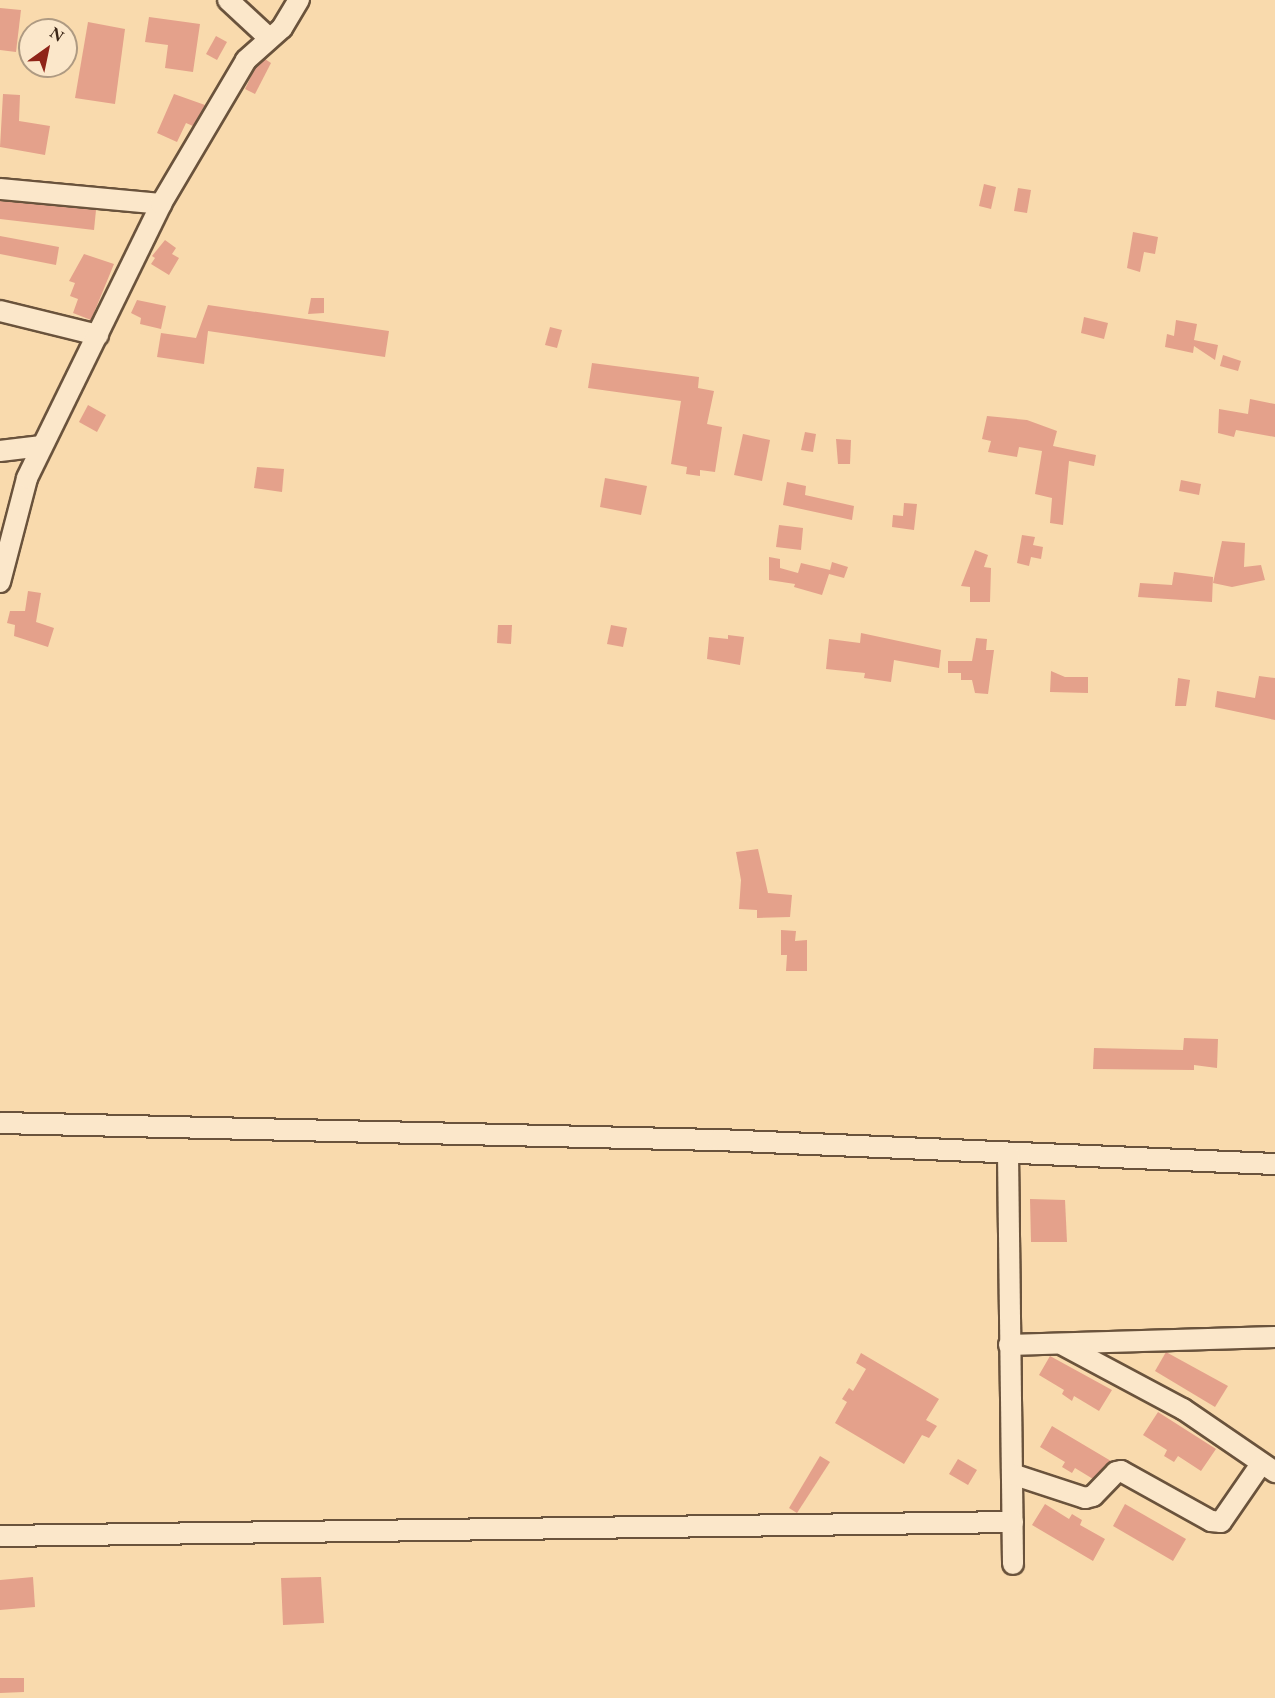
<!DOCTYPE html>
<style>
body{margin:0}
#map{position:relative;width:1275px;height:1698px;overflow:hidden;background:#f9daad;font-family:"EB Garamond",serif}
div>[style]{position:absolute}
.building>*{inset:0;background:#e4a18b}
.roads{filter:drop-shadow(2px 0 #6a533c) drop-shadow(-2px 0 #6a533c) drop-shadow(0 2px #6a533c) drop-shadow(0 -2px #6a533c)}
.minor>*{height:20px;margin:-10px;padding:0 10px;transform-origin:10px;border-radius:10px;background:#fbe7ca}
span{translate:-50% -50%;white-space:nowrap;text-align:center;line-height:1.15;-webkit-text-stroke:5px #fbe7ca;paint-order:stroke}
.north{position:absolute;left:18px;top:18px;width:60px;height:60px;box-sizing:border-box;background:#fbe7ca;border:2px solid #ae9a82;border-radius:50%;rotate:33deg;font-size:16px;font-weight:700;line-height:24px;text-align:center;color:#3b2617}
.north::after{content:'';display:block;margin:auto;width:21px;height:27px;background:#8f2418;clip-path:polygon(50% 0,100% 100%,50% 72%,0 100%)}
</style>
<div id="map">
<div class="building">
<i style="clip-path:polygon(0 8px,21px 10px,16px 52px,0 50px)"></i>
<i style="clip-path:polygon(149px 17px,200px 24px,193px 72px,165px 68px,168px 45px,145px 42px)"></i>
<i style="clip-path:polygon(88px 22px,125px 29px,115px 104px,75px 98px)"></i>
<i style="clip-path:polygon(216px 36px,227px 42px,217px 60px,206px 54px)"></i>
<i style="clip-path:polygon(265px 59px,271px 63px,255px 94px,245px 89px,255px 68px)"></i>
<i style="clip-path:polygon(3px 94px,20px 95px,19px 121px,50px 126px,45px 155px,0 147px)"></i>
<i style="clip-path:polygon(174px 94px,205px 105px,193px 126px,186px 123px,177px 142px,157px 133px)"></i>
<i style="clip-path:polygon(984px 184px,996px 187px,991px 209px,979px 206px)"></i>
<i style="clip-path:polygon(1018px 188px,1031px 190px,1027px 213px,1014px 211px)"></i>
<i style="clip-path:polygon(0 201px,96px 210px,94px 230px,0 219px)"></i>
<i style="clip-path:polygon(1133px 232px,1158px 237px,1155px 254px,1144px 252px,1140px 272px,1127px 268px)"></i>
<i style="clip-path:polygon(0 236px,59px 247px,56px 265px,0 254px)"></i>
<i style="clip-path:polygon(165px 240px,176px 248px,172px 254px,179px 258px,169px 275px,151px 264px,155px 258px,152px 256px)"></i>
<i style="clip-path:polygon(84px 254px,114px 264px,91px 320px,73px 313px,78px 299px,70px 296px,75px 283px,69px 281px)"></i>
<i style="clip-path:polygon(311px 298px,324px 298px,324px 313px,308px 314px)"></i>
<i style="clip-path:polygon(137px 300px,166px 306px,161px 329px,140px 324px,141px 318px,131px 313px)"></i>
<i style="clip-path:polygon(208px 305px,389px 331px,385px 357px,208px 331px,204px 364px,157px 357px,161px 333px,196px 338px)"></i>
<i style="clip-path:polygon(1084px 317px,1108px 323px,1104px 339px,1081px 333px)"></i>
<i style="clip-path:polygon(1176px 320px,1197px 324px,1194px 340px,1218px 345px,1215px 360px,1194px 346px,1193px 353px,1165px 347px,1167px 334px,1174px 336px)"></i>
<i style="clip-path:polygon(550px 327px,562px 330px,557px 348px,545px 345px)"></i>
<i style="clip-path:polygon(1223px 355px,1241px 361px,1238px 371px,1220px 366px)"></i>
<i style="clip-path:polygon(592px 363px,699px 377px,698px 388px,714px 391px,707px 424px,722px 427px,715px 472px,700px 470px,700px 476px,686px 474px,687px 467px,671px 464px,681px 401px,588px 388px)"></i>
<i style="clip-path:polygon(1250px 399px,1275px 404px,1275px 437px,1236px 430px,1234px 437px,1218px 433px,1219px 409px,1248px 414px)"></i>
<i style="clip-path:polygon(88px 405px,106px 415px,97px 432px,79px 422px)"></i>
<i style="clip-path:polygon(987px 416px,1027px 420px,1057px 431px,1053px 446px,1096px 455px,1094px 466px,1069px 461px,1063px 525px,1050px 523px,1052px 498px,1035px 494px,1042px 451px,1019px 447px,1017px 457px,988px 452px,991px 441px,982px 439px)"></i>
<i style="clip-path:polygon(805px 432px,816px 434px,813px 452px,801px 450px)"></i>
<i style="clip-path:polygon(743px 434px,770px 440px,762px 481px,734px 475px)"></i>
<i style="clip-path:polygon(836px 439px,851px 440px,850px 464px,838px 464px)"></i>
<i style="clip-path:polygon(257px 467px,284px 469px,282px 492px,254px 488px)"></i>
<i style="clip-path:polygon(605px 478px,647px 486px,641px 515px,600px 507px)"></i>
<i style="clip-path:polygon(1181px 480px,1201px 484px,1199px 495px,1179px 491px)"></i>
<i style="clip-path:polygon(787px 482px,806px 486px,805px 495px,854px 506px,852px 520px,783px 505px)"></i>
<i style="clip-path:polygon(904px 503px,917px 504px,914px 530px,892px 527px,893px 515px,903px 516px)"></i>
<i style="clip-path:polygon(779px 525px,803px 528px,801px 550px,776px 547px)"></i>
<i style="clip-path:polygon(1022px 535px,1035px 537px,1033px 545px,1043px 547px,1041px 559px,1031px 557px,1029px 566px,1017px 563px)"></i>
<i style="clip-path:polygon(1222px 541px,1245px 543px,1244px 567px,1261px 565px,1265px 580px,1232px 587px,1213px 583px)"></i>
<i style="clip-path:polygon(975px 550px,988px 555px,984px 567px,991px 568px,990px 602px,970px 602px,970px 587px,961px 586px)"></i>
<i style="clip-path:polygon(769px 557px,780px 559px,780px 568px,798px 573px,801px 563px,830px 570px,832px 562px,848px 567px,844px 578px,829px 574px,822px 595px,794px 587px,795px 584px,769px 580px)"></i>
<i style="clip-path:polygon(1174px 572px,1213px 577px,1212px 602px,1138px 597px,1140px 583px,1172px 585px)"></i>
<i style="clip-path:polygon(28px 591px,41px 593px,36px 622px,54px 628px,48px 647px,14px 636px,15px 625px,7px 623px,10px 611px,25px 611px)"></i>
<i style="clip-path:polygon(498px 625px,512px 625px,511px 644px,497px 643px)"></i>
<i style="clip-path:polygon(611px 625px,627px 628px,623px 647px,607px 644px)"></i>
<i style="clip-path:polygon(861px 633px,941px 650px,939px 668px,894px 660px,891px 682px,864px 678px,865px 673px,826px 669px,829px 639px,860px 643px)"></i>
<i style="clip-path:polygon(728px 635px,744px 637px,740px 665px,707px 659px,709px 637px,728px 639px)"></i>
<i style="clip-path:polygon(976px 638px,987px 639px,986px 650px,994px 650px,988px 694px,975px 693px,972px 680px,961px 680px,961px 673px,948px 673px,948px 661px,972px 661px)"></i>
<i style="clip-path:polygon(1051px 671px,1065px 677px,1088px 677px,1088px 693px,1050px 692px)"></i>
<i style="clip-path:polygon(1259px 676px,1275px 678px,1275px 720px,1215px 707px,1217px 691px,1255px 698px)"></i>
<i style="clip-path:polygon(1178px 678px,1190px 680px,1186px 706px,1175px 706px)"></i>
<i style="clip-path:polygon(758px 849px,768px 893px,792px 895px,790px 917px,757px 918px,757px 910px,739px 909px,741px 880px,736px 852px)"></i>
<i style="clip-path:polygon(781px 930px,796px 931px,795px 941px,807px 940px,807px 971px,786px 971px,787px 955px,781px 955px)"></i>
<i style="clip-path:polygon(1184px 1038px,1218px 1039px,1217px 1068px,1194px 1065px,1194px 1070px,1093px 1069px,1094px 1048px,1183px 1050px)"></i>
<i style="clip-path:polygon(1030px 1199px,1065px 1200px,1067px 1242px,1031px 1242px)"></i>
<i style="clip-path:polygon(1166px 1352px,1228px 1386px,1215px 1407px,1155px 1371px)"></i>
<i style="clip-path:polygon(861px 1353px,939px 1399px,926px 1420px,937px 1426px,929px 1438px,922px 1435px,904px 1464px,835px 1423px,847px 1402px,842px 1399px,849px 1388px,853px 1391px,866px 1369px,856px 1363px)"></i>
<i style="clip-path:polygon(1050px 1356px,1112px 1390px,1099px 1411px,1074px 1396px,1072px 1401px,1062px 1394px,1064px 1390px,1039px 1375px)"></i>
<i style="clip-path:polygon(1158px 1412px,1216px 1449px,1201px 1471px,1178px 1456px,1174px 1462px,1164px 1456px,1167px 1450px,1143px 1435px)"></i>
<i style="clip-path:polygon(1052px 1426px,1111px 1461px,1093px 1479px,1075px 1468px,1072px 1473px,1062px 1467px,1065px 1462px,1040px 1447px)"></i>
<i style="clip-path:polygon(820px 1456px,830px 1462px,797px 1513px,789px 1508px)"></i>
<i style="clip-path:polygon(958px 1459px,977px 1470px,968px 1485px,949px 1474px)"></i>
<i style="clip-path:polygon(1045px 1504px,1069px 1519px,1072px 1514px,1082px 1520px,1080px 1525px,1105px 1539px,1093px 1561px,1032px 1525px)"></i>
<i style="clip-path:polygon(1125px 1504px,1186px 1539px,1173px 1561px,1113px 1526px)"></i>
<i style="clip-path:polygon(33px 1577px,35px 1607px,0 1610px,0 1580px)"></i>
<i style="clip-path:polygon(321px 1577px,324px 1623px,283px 1625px,281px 1578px)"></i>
<i style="clip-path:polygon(0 1678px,24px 1678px,24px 1692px,0 1693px)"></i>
</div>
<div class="roads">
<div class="minor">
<i style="left:228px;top:0;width:56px;rotate:42.8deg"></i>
<i style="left:0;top:189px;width:162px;rotate:5.3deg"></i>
<i style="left:0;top:311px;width:101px;rotate:13.8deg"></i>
<i style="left:0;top:451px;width:42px;rotate:-6.8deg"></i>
<i style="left:0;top:582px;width:107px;rotate:-75.4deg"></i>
<i style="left:27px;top:478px;width:305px;rotate:-63.9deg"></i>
<i style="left:161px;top:204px;width:167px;rotate:-59.4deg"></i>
<i style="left:246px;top:60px;width:48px;rotate:-41.6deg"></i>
<i style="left:282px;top:28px;width:33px;rotate:-59deg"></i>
<i style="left:0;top:1123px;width:718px;rotate:1.36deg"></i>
<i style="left:718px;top:1140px;width:558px;rotate:2.47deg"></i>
<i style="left:1008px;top:1153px;width:411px;rotate:89.3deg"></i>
<i style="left:1009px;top:1345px;width:266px;rotate:-1.7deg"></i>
<i style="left:1063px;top:1345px;width:136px;rotate:28.1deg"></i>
<i style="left:1183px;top:1409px;width:112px;rotate:34.4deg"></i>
<i style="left:1012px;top:1474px;width:77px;rotate:18.2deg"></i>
<i style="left:1085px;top:1498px;width:8px;rotate:-14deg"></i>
<i style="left:1093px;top:1496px;width:33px;rotate:-46deg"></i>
<i style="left:1116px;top:1472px;width:5px;rotate:-11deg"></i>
<i style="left:1121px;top:1471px;width:103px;rotate:29.1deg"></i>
<i style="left:1211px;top:1521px;width:10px;rotate:6deg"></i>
<i style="left:1221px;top:1522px;width:70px;rotate:-55.4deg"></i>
<i style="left:0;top:1536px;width:1013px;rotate:-0.79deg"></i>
</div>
</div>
<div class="north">N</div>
</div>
